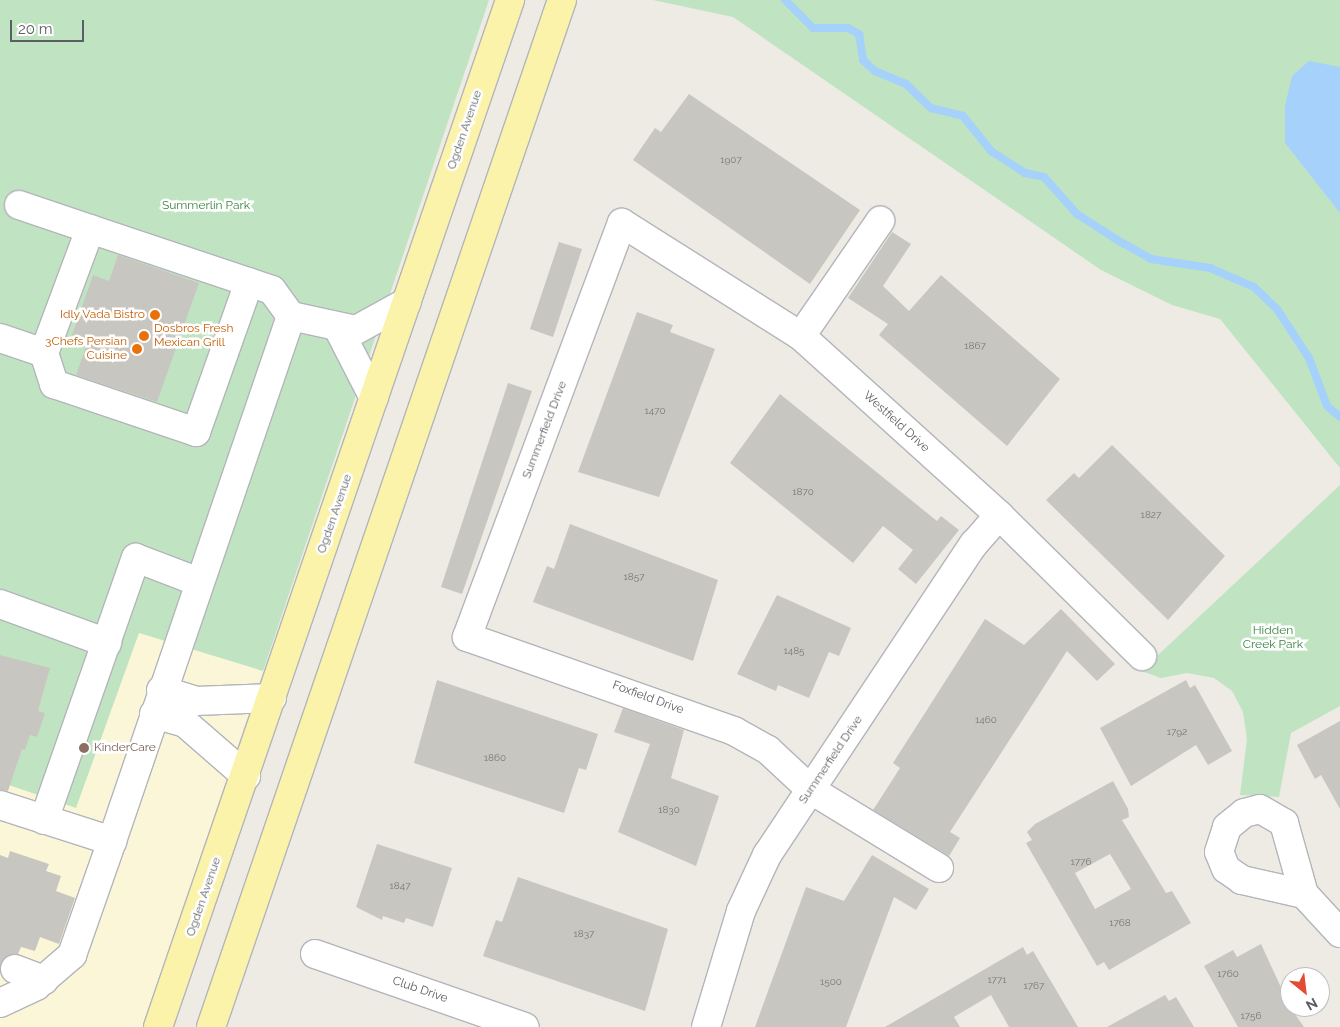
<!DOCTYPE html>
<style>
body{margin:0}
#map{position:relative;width:1340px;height:1027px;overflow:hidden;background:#edebe3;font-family:Raleway,sans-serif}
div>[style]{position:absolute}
.commercial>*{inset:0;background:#fcf6d9}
.green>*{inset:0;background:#c0e4c2}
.water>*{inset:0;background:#a5d1fb}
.stream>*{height:8px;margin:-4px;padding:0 4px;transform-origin:4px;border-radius:4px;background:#a5d1fb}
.building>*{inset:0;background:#c8c6c0}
.roads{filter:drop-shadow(1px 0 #b3b5ba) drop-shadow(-1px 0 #b3b5ba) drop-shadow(0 1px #b3b5ba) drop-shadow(0 -1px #b3b5ba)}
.minor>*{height:28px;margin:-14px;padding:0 14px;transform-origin:14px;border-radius:14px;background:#fff}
.major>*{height:28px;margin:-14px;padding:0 14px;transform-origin:14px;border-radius:14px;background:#fbf3aa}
.dots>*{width:14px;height:14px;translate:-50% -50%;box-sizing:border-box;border:2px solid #fff;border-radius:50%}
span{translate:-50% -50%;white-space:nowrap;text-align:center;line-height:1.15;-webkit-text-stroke:5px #fff;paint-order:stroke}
.number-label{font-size:10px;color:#76787a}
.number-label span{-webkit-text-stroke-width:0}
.street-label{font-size:12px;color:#5b5e63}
.park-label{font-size:12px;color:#398441}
.food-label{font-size:12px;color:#c56008}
.right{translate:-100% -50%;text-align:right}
.left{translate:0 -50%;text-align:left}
.education-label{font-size:12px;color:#785e54}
.north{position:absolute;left:1280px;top:967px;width:50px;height:50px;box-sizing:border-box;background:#fff;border:1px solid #bdbfc1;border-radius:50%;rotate:151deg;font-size:14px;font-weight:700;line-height:20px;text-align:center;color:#5b5e63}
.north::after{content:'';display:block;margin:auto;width:18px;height:22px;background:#e24c34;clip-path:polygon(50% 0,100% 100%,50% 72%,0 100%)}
.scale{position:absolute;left:10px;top:20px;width:74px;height:22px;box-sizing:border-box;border:2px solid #5b5e63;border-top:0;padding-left:6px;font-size:15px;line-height:18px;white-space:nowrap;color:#5b5e63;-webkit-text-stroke:4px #fff;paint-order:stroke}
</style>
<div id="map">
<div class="commercial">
<i style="clip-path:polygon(139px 632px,263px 671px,143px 1027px,0 1027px,0 782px,76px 807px)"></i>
</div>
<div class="green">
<i style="clip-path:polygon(0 0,489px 0,263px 671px,139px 633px,76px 808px,0 782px)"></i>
<i style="clip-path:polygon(653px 0,1340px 0,1340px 468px,1220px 319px,1172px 305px,1101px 270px,733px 17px)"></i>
<i style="clip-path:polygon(1340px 485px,1340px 706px,1291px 733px,1279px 797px,1240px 795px,1247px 739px,1243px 712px,1232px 691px,1214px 678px,1187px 673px,1161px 678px,1141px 671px)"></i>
</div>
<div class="water">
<i style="clip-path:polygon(1309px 61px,1340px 67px,1340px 213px,1285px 143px,1285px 106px,1292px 76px)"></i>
</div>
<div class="stream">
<i style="left:785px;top:0;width:40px;rotate:45deg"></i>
<i style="left:813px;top:28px;width:35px"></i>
<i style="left:848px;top:28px;width:13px;rotate:29deg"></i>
<i style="left:859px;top:34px;width:26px;rotate:81deg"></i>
<i style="left:863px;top:60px;width:16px;rotate:43deg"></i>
<i style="left:875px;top:71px;width:34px;rotate:23deg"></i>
<i style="left:906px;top:84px;width:35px;rotate:44deg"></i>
<i style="left:931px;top:108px;width:33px;rotate:14deg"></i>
<i style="left:963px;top:116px;width:45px;rotate:51.3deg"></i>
<i style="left:991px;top:151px;width:40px;rotate:32.9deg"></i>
<i style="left:1025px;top:173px;width:19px;rotate:12deg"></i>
<i style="left:1044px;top:177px;width:50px;rotate:48.3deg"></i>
<i style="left:1077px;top:214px;width:50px;rotate:32.7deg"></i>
<i style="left:1119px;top:241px;width:37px;rotate:29deg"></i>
<i style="left:1151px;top:259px;width:60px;rotate:8.7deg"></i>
<i style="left:1210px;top:268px;width:48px;rotate:23.4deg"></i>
<i style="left:1254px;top:287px;width:32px;rotate:44deg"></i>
<i style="left:1277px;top:309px;width:59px;rotate:56.9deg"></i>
<i style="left:1309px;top:358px;width:51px;rotate:69.4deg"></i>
<i style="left:1327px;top:406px;width:17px;rotate:40deg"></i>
</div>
<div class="building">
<i style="clip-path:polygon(689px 94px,860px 210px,810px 284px,633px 160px,655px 128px,661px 132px)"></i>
<i style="clip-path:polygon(892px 232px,911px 244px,883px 286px,909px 311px,941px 275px,1060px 379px,1007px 446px,879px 335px,888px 324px,848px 298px)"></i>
<i style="clip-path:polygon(559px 242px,582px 249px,553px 337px,530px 329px)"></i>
<i style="clip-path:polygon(118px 255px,199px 283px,157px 402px,76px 375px,88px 341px,72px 335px,93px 275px,109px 281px)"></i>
<i style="clip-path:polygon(637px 312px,673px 325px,670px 332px,715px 349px,659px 497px,578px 472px)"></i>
<i style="clip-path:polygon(508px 383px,532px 391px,462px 594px,441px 587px)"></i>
<i style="clip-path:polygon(780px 394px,937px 521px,941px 516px,959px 530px,916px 584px,898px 569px,913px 550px,883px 526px,853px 563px,730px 463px)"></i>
<i style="clip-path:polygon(1112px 445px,1225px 556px,1168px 620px,1046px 500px,1074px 473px,1079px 478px)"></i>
<i style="clip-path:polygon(570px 524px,718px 580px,693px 661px,533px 602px,547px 566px,554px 569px)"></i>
<i style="clip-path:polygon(777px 595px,851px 628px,839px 656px,829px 652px,809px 698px,778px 685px,776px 691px,737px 674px)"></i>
<i style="clip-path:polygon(1061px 609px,1115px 664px,1097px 681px,1067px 651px,950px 832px,960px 838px,949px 856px,873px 810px,900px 768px,893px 763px,985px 619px,1024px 645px)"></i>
<i style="clip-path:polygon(0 655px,50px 668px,38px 711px,45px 713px,37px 737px,30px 735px,25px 750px,22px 749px,8px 791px,0 790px)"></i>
<i style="clip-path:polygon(437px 680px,598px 734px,586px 770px,579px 768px,564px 813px,414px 763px)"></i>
<i style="clip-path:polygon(1186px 680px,1190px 688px,1195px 685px,1232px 751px,1208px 765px,1196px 745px,1131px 786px,1100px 728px)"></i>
<i style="clip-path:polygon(623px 708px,684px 730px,671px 778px,719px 796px,696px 866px,618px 832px,650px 744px,614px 732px)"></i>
<i style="clip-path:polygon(1340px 721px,1340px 809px,1321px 775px,1315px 779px,1297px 745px)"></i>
<i style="clip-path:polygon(evenodd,1113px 781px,1128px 809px,1129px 817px,1122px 820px,1166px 893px,1172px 891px,1191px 923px,1109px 970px,1104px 962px,1097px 966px,1026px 843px,1032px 840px,1027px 832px,1035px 824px,1113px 781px,1110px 854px,1131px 889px,1095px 909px,1075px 873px,1110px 854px)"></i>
<i style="clip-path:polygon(377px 844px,452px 868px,433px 927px,406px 918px,404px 923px,383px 916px,382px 920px,356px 907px)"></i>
<i style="clip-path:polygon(10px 851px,49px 864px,46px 871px,61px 876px,56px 891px,75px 898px,59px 944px,40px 937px,35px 951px,21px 947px,18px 954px,6px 957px,0 967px,0 855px,8px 858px)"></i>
<i style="clip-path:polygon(872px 855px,929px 889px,916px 910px,894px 897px,846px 1027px,755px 1027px,806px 887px,844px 901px)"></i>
<i style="clip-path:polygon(518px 877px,668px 929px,645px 1011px,483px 956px,496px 920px,502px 922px)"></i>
<i style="clip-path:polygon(1261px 944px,1290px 1007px,1304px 1027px,1238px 1027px,1204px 966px,1233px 950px,1237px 957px)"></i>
<i style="clip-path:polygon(1023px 947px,1027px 955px,1033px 951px,1078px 1027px,1009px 1027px,991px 995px,954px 1017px,960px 1027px,885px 1027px)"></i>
<i style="clip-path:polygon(1165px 995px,1169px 1001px,1176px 997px,1194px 1027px,1107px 1027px)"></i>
</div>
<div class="roads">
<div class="minor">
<i style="left:19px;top:205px;width:75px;rotate:18.7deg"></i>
<i style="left:339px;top:330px;width:76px;rotate:62.8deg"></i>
<i style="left:801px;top:336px;width:140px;rotate:-55.5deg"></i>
<i style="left:0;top:338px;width:46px;rotate:18.8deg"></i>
<i style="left:44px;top:353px;width:132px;rotate:-69.6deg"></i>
<i style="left:90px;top:229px;width:192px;rotate:18.5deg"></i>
<i style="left:272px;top:290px;width:32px;rotate:54deg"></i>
<i style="left:44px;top:353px;width:33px;rotate:72deg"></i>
<i style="left:54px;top:384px;width:150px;rotate:18.7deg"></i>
<i style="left:196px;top:432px;width:159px;rotate:-70.5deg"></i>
<i style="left:0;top:604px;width:114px;rotate:20deg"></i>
<i style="left:161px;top:690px;width:37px;rotate:17deg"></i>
<i style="left:196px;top:701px;width:76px;rotate:-2.3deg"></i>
<i style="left:154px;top:714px;width:32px;rotate:16deg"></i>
<i style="left:185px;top:723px;width:81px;rotate:41deg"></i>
<i style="left:0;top:805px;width:118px;rotate:17.8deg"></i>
<i style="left:112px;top:841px;width:555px;rotate:-71.17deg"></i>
<i style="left:291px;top:316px;width:66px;rotate:12.2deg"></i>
<i style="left:356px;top:330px;width:58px;rotate:-28.8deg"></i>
<i style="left:44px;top:820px;width:278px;rotate:-70.7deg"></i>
<i style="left:136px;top:558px;width:67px;rotate:20.9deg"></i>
<i style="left:939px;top:868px;width:150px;rotate:-148.6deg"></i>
<i style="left:811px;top:790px;width:59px;rotate:-137.1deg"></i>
<i style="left:768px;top:750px;width:39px;rotate:-151deg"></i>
<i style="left:734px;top:731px;width:283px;rotate:-160.6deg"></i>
<i style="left:467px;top:637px;width:442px;rotate:-69.5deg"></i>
<i style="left:622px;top:223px;width:212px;rotate:32.3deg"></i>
<i style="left:801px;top:336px;width:267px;rotate:42.1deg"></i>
<i style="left:999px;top:515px;width:201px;rotate:44.6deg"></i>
<i style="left:1304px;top:894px;width:64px;rotate:-167.3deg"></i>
<i style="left:1242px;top:880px;width:19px;rotate:-145deg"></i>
<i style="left:1226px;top:869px;width:18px;rotate:-112deg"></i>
<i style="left:1219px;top:852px;width:26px;rotate:-72deg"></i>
<i style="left:1227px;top:827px;width:22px;rotate:-39deg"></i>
<i style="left:1244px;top:813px;width:16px;rotate:-14deg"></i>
<i style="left:1260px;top:809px;width:28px;rotate:30deg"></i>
<i style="left:1284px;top:823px;width:74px;rotate:74.3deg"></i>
<i style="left:1304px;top:894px;width:53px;rotate:47.3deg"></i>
<i style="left:315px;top:954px;width:222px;rotate:19.2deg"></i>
<i style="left:15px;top:969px;width:31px;rotate:21deg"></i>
<i style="left:0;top:1003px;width:40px;rotate:-25deg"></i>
<i style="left:36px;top:986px;width:48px;rotate:-40.7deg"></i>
<i style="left:72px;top:955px;width:121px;rotate:-70.7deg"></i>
<i style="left:706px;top:1027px;width:121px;rotate:-73.2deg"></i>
<i style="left:741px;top:911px;width:62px;rotate:-65.1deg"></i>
<i style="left:767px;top:855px;width:374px;rotate:-56.4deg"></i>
<i style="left:974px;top:544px;width:38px;rotate:-49deg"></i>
</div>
<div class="major">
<i style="left:158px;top:1027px;width:1086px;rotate:-71.08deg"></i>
<i style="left:211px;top:1027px;width:1085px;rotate:-71.13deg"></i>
</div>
</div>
<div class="dots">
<i style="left:155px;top:315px;background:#e8710a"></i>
<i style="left:144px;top:336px;background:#e8710a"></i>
<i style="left:137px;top:349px;background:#e8710a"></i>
<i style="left:84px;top:748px;background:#8d6e63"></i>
</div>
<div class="number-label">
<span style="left:731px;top:160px">1907</span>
<span style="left:975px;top:346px">1867</span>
<span style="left:655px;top:411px">1470</span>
<span style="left:803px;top:492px">1870</span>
<span style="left:1151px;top:515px">1827</span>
<span style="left:634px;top:577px">1857</span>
<span style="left:794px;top:651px">1485</span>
<span style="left:986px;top:720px">1460</span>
<span style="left:1177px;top:732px">1792</span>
<span style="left:495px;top:758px">1860</span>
<span style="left:669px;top:810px">1830</span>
<span style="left:1081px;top:862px">1776</span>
<span style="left:400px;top:886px">1847</span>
<span style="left:1120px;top:923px">1768</span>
<span style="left:584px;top:934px">1837</span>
<span style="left:1228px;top:974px">1760</span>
<span style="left:997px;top:980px">1771</span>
<span style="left:831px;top:982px">1500</span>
<span style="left:1034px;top:986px">1767</span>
<span style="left:1251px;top:1016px">1756</span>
</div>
<div class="street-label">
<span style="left:465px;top:130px;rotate:-71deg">Ogden Avenue</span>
<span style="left:896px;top:422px;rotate:42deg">Westfield Drive</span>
<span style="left:545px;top:430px;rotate:-69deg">Summerfield Drive</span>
<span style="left:335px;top:514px;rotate:-71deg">Ogden Avenue</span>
<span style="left:648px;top:698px;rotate:20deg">Foxfield Drive</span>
<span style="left:831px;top:760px;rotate:-56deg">Summerfield Drive</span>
<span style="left:204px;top:897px;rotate:-71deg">Ogden Avenue</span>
<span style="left:420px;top:990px;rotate:19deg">Club Drive</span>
</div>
<div class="park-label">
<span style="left:206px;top:206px">Summerlin Park</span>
<span style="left:1273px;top:638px">Hidden<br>Creek Park</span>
</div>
<div class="food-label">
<span class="right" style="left:145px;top:315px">Idly Vada Bistro</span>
<span class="left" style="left:154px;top:336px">Dosbros Fresh<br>Mexican Grill</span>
<span class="right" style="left:127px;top:349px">3Chefs Persian<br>Cuisine</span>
</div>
<div class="education-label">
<span class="left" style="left:94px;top:748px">KinderCare</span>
</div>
<div class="north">N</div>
<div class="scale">20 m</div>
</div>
